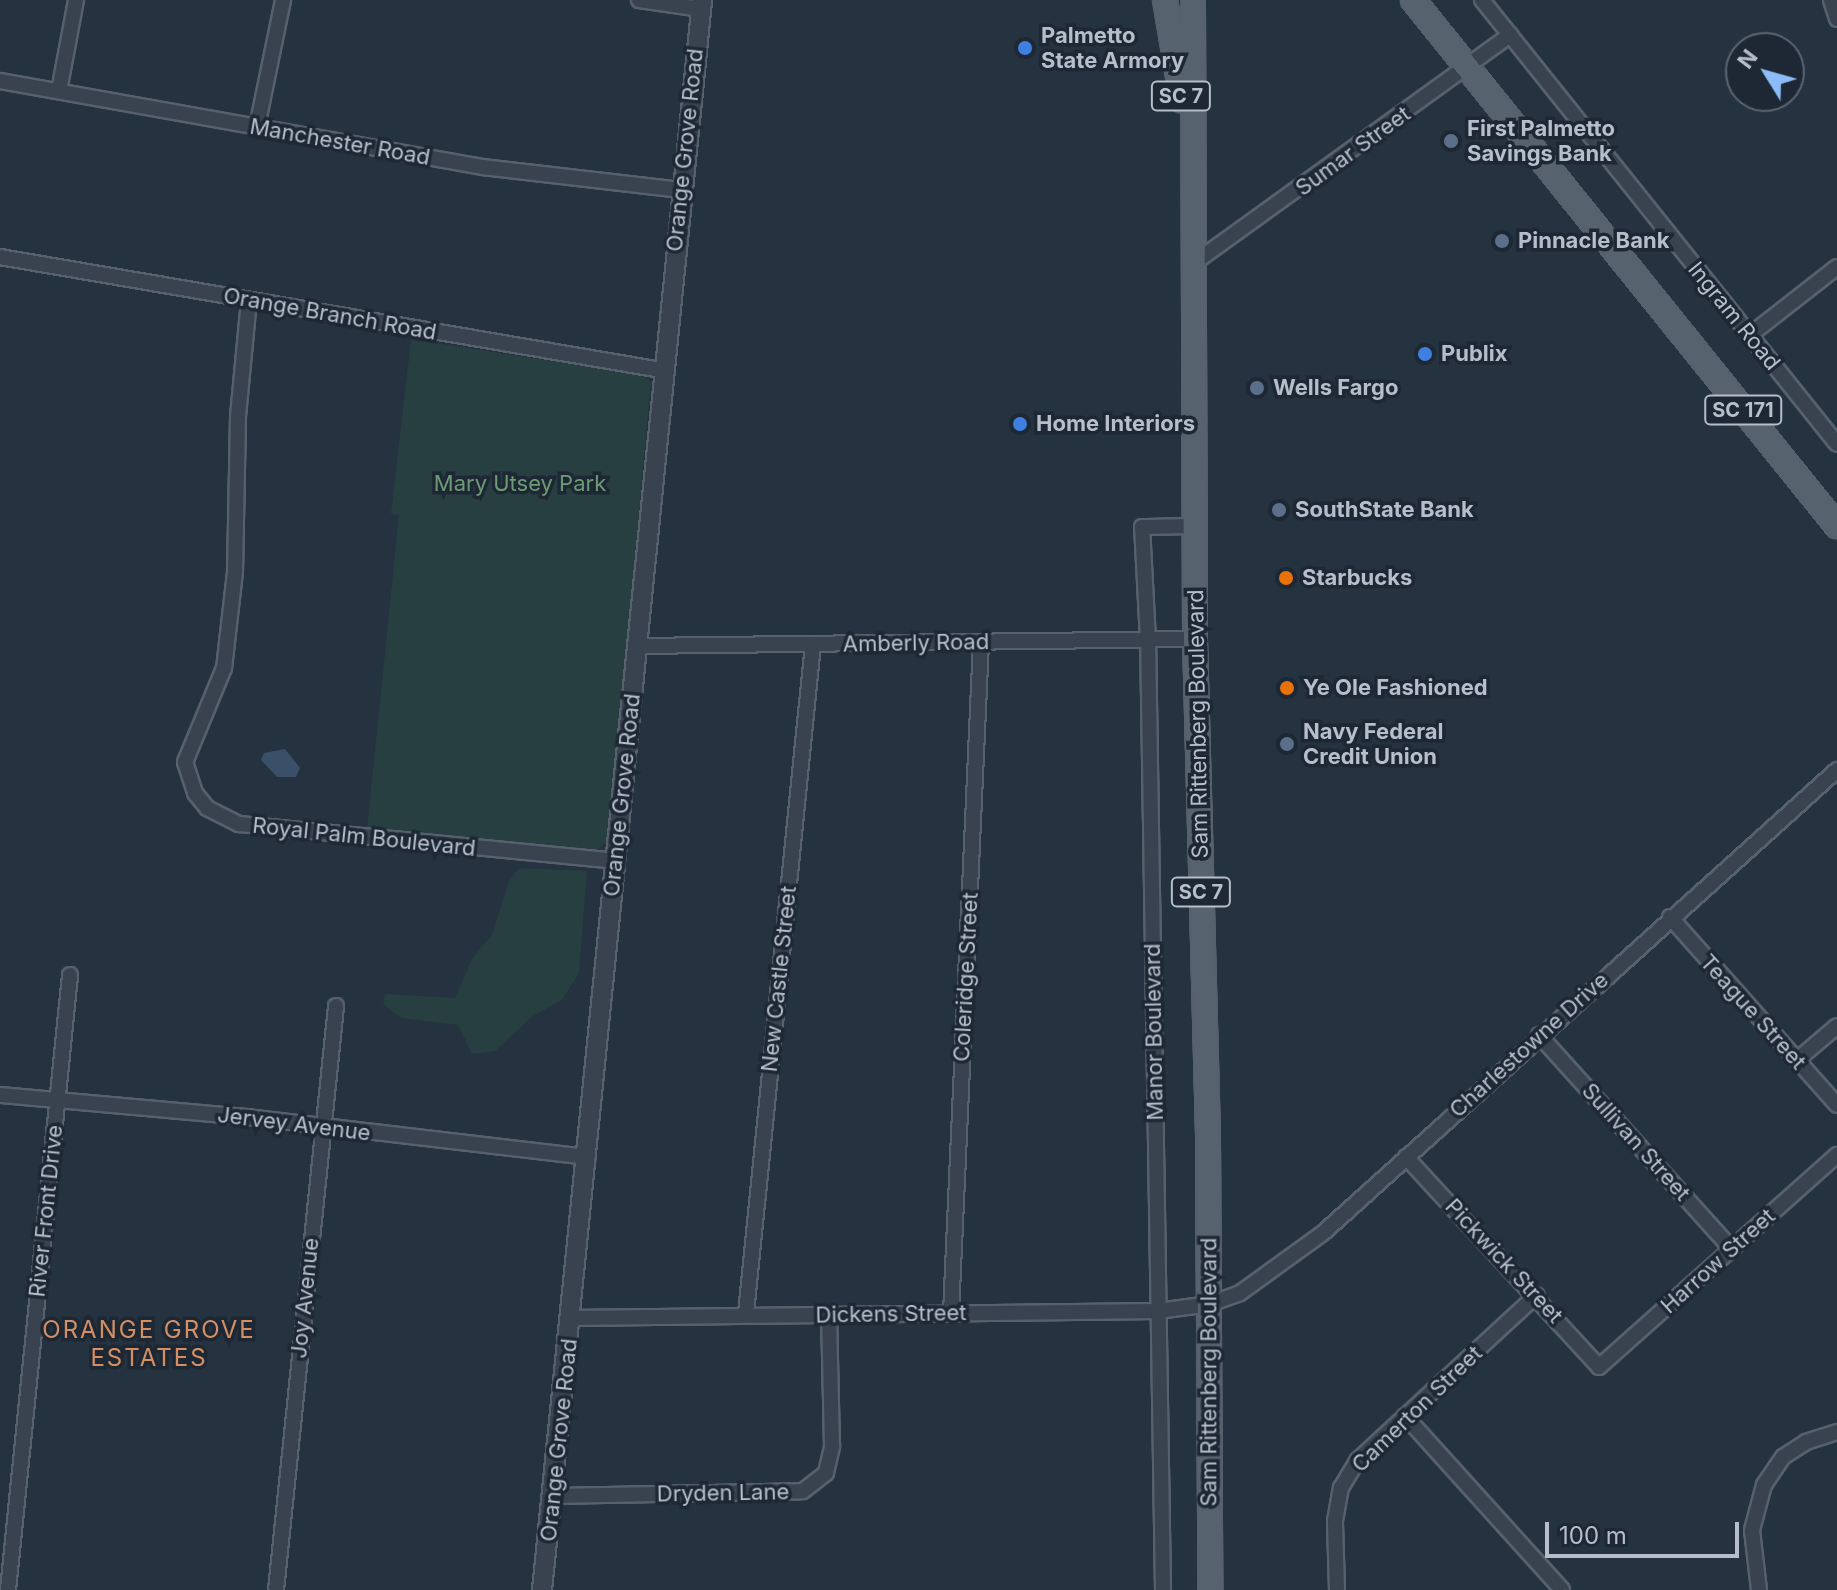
<!DOCTYPE html>
<style>
body{margin:0}
#map{position:relative;width:1837px;height:1590px;overflow:hidden;background:#25323f;font-family:Inter,sans-serif}
div>[style]{position:absolute}
.green>*{inset:0;background:#273f40}
.water>*{inset:0;background:#3a5068}
.roads{filter:drop-shadow(2px 0 #57616d) drop-shadow(-2px 0 #57616d) drop-shadow(0 2px #57616d) drop-shadow(0 -2px #57616d)}
.minor>*{height:14px;margin:-7px;padding:0 7px;transform-origin:7px;border-radius:7px;background:#39434f}
.tertiary>*{height:18px;margin:-9px;padding:0 9px;transform-origin:9px;border-radius:9px;background:#39434f}
.primary>*{height:22px;margin:-11px;padding:0 11px;transform-origin:11px;border-radius:11px;background:#57626f}
.dots>*{width:22px;height:22px;translate:-50% -50%;box-sizing:border-box;border:4px solid #1e2834;border-radius:50%}
span{translate:-50% -50%;white-space:nowrap;text-align:center;line-height:1.15;-webkit-text-stroke:7px #1e2834;paint-order:stroke}
.shield-label span{padding:2px 6px;background:#1e2834;border:2px solid;border-radius:6px;-webkit-text-stroke-width:0}
.shield-label{font-size:20px;color:#b5beca;font-weight:700}
.poi-label{font-size:22px;color:#b5beca;font-weight:700}
.left{translate:0 -50%;text-align:left}
.street-label{font-size:22px;color:#b5beca}
.park-label{font-size:22px;color:#6c9a74}
.neighbourhood-label{font-size:24px;color:#d58f65;letter-spacing:2px}
.north{position:absolute;left:1725px;top:32px;width:80px;height:80px;box-sizing:border-box;background:#1e2834;border:2px solid #5a6470;border-radius:50%;rotate:307deg;font-size:22px;font-weight:700;line-height:32px;text-align:center;color:#b5beca}
.north::after{content:'';display:block;margin:auto;width:28px;height:36px;background:#8cbcf8;clip-path:polygon(50% 0,100% 100%,50% 72%,0 100%)}
.scale{position:absolute;left:1545px;top:1522px;width:194px;height:36px;box-sizing:border-box;border:4px solid #b5beca;border-top:0;padding-left:10px;font-size:24px;line-height:28px;white-space:nowrap;color:#b5beca;-webkit-text-stroke:6px #1e2834;paint-order:stroke}
</style>
<div id="map">
<div class="green">
<i style="clip-path:polygon(411px 339px,641px 375px,651px 382px,609px 840px,596px 852px,367px 829px,399px 515px,391px 514px)"></i>
<i style="clip-path:polygon(519px 868px,587px 871px,579px 973px,562px 1000px,533px 1016px,495px 1051px,472px 1054px,458px 1025px,401px 1018px,383px 1004px,385px 994px,455px 998px,473px 957px,492px 935px,509px 881px)"></i>
</div>
<div class="water">
<i style="clip-path:polygon(285px 749px,300px 768px,296px 777px,277px 777px,261px 760px,264px 753px)"></i>
</div>
<div class="roads">
<div class="minor">
<i style="left:639px;top:0;width:63px;rotate:8.3deg"></i>
<i style="left:1482px;top:0;width:568px;rotate:51.36deg"></i>
<i style="left:1831px;top:0;width:20px;rotate:72deg"></i>
<i style="left:0;top:81px;width:491px;rotate:10.1deg"></i>
<i style="left:483px;top:167px;width:199px;rotate:6.6deg"></i>
<i style="left:59px;top:91px;width:93px;rotate:-79.4deg"></i>
<i style="left:257px;top:127px;width:130px;rotate:-78.4deg"></i>
<i style="left:0;top:257px;width:671px;rotate:9.7deg"></i>
<i style="left:1194px;top:263px;width:390px;rotate:-35.8deg"></i>
<i style="left:249px;top:300px;width:118px;rotate:95.4deg"></i>
<i style="left:238px;top:417px;width:155px;rotate:91.1deg"></i>
<i style="left:235px;top:572px;width:97px;rotate:96.5deg"></i>
<i style="left:224px;top:668px;width:102px;rotate:112.5deg"></i>
<i style="left:185px;top:762px;width:33px;rotate:72deg"></i>
<i style="left:195px;top:793px;width:19px;rotate:51deg"></i>
<i style="left:207px;top:808px;width:36px;rotate:27deg"></i>
<i style="left:239px;top:824px;width:378px;rotate:5.6deg"></i>
<i style="left:1750px;top:335px;width:110px;rotate:-38deg"></i>
<i style="left:637px;top:646px;width:558px;rotate:-0.72deg"></i>
<i style="left:1670px;top:917px;width:251px;rotate:48.4deg"></i>
<i style="left:1539px;top:1035px;width:288px;rotate:48deg"></i>
<i style="left:1797px;top:1060px;width:52px;rotate:-40.4deg"></i>
<i style="left:0;top:1095px;width:248px;rotate:5.1deg"></i>
<i style="left:247px;top:1117px;width:343px;rotate:6.7deg"></i>
<i style="left:1406px;top:1157px;width:285px;rotate:47.4deg"></i>
<i style="left:1599px;top:1367px;width:319px;rotate:-41.7deg"></i>
<i style="left:746px;top:1313px;width:672px;rotate:-84.28deg"></i>
<i style="left:951px;top:1313px;width:672px;rotate:-87.44deg"></i>
<i style="left:572px;top:1318px;width:586px;rotate:-0.68deg"></i>
<i style="left:1158px;top:1311px;width:52px;rotate:-7.7deg"></i>
<i style="left:1210px;top:1304px;width:32px;rotate:-20deg"></i>
<i style="left:1240px;top:1293px;width:102px;rotate:-35.9deg"></i>
<i style="left:1323px;top:1233px;width:692px;rotate:-42.01deg"></i>
<i style="left:1405px;top:1416px;width:234px;rotate:47.9deg"></i>
<i style="left:552px;top:1496px;width:251px;rotate:-1.1deg"></i>
<i style="left:803px;top:1491px;width:29px;rotate:-38deg"></i>
<i style="left:826px;top:1473px;width:28px;rotate:-77deg"></i>
<i style="left:832px;top:1446px;width:130px;rotate:-91.3deg"></i>
<i style="left:8px;top:1590px;width:618px;rotate:-84.24deg"></i>
<i style="left:276px;top:1590px;width:587px;rotate:-84.13deg"></i>
<i style="left:1163px;top:1590px;width:950px;rotate:-90.9deg"></i>
<i style="left:1148px;top:640px;width:113px;rotate:-93deg"></i>
<i style="left:1142px;top:527px;width:53px;rotate:-1.1deg"></i>
<i style="left:1337px;top:1590px;width:69px;rotate:-91.7deg"></i>
<i style="left:1335px;top:1521px;width:34px;rotate:-80deg"></i>
<i style="left:1341px;top:1488px;width:33px;rotate:-59deg"></i>
<i style="left:1358px;top:1460px;width:243px;rotate:-42.7deg"></i>
<i style="left:1759px;top:1590px;width:60px;rotate:-96.7deg"></i>
<i style="left:1752px;top:1530px;width:47px;rotate:-75.1deg"></i>
<i style="left:1764px;top:1485px;width:34px;rotate:-56deg"></i>
<i style="left:1783px;top:1457px;width:27px;rotate:-33deg"></i>
<i style="left:1806px;top:1442px;width:33px;rotate:-18deg"></i>
</div>
<div class="tertiary">
<i style="left:542px;top:1590px;width:1598px;rotate:-84.25deg"></i>
</div>
<div class="primary">
<i style="left:1165px;top:0;width:102px;rotate:80.4deg"></i>
<i style="left:1193px;top:0;width:639px;rotate:89.82deg"></i>
<i style="left:1195px;top:639px;width:498px;rotate:88.5deg"></i>
<i style="left:1208px;top:1137px;width:453px;rotate:89.7deg"></i>
<i style="left:1413px;top:0;width:676px;rotate:51.13deg"></i>
</div>
</div>
<div class="dots">
<i style="left:1025px;top:48px;background:#3f7fe0"></i>
<i style="left:1451px;top:141px;background:#5c6f8a"></i>
<i style="left:1502px;top:241px;background:#5c6f8a"></i>
<i style="left:1425px;top:354px;background:#3f7fe0"></i>
<i style="left:1257px;top:388px;background:#5c6f8a"></i>
<i style="left:1020px;top:424px;background:#3f7fe0"></i>
<i style="left:1279px;top:510px;background:#5c6f8a"></i>
<i style="left:1286px;top:578px;background:#e8710a"></i>
<i style="left:1287px;top:688px;background:#e8710a"></i>
<i style="left:1287px;top:744px;background:#5c6f8a"></i>
</div>
<div class="shield-label">
<span style="left:1181px;top:96px">SC 7</span>
<span style="left:1743px;top:410px">SC 171</span>
<span style="left:1201px;top:892px">SC 7</span>
</div>
<div class="poi-label">
<span class="left" style="left:1041px;top:48px">Palmetto<br>State Armory</span>
<span class="left" style="left:1467px;top:141px">First Palmetto<br>Savings Bank</span>
<span class="left" style="left:1518px;top:241px">Pinnacle Bank</span>
<span class="left" style="left:1441px;top:354px">Publix</span>
<span class="left" style="left:1273px;top:388px">Wells Fargo</span>
<span class="left" style="left:1036px;top:424px">Home Interiors</span>
<span class="left" style="left:1295px;top:510px">SouthState Bank</span>
<span class="left" style="left:1302px;top:578px">Starbucks</span>
<span class="left" style="left:1303px;top:688px">Ye Ole Fashioned</span>
<span class="left" style="left:1303px;top:744px">Navy Federal<br>Credit Union</span>
</div>
<div class="street-label">
<span style="left:340px;top:142px;rotate:10deg">Manchester Road</span>
<span style="left:685px;top:150px;rotate:-84deg">Orange Grove Road</span>
<span style="left:1353px;top:151px;rotate:-36deg">Sumar Street</span>
<span style="left:330px;top:314px;rotate:10deg">Orange Branch Road</span>
<span style="left:1734px;top:316px;rotate:51deg">Ingram Road</span>
<span style="left:916px;top:643px;rotate:-1deg">Amberly Road</span>
<span style="left:1198px;top:724px;rotate:-91deg">Sam Rittenberg Boulevard</span>
<span style="left:622px;top:795px;rotate:-84deg">Orange Grove Road</span>
<span style="left:364px;top:837px;rotate:6deg">Royal Palm Boulevard</span>
<span style="left:966px;top:977px;rotate:-87deg">Coleridge Street</span>
<span style="left:779px;top:979px;rotate:-84deg">New Castle Street</span>
<span style="left:1753px;top:1012px;rotate:48deg">Teague Street</span>
<span style="left:1154px;top:1032px;rotate:-91deg">Manor Boulevard</span>
<span style="left:1529px;top:1045px;rotate:-42deg">Charlestowne Drive</span>
<span style="left:294px;top:1124px;rotate:7deg">Jervey Avenue</span>
<span style="left:1636px;top:1142px;rotate:48deg">Sullivan Street</span>
<span style="left:46px;top:1211px;rotate:-84deg">River Front Drive</span>
<span style="left:1504px;top:1261px;rotate:47deg">Pickwick Street</span>
<span style="left:1718px;top:1261px;rotate:-42deg">Harrow Street</span>
<span style="left:305px;top:1298px;rotate:-84deg">Joy Avenue</span>
<span style="left:891px;top:1314px;rotate:-1deg">Dickens Street</span>
<span style="left:1209px;top:1372px;rotate:-90deg">Sam Rittenberg Boulevard</span>
<span style="left:1417px;top:1409px;rotate:-44deg">Camerton Street</span>
<span style="left:559px;top:1440px;rotate:-84deg">Orange Grove Road</span>
<span style="left:723px;top:1493px;rotate:-1deg">Dryden Lane</span>
</div>
<div class="park-label">
<span style="left:520px;top:484px">Mary Utsey Park</span>
</div>
<div class="neighbourhood-label">
<span style="left:149px;top:1344px">ORANGE GROVE<br>ESTATES</span>
</div>
<div class="north">N</div>
<div class="scale">100 m</div>
</div>
